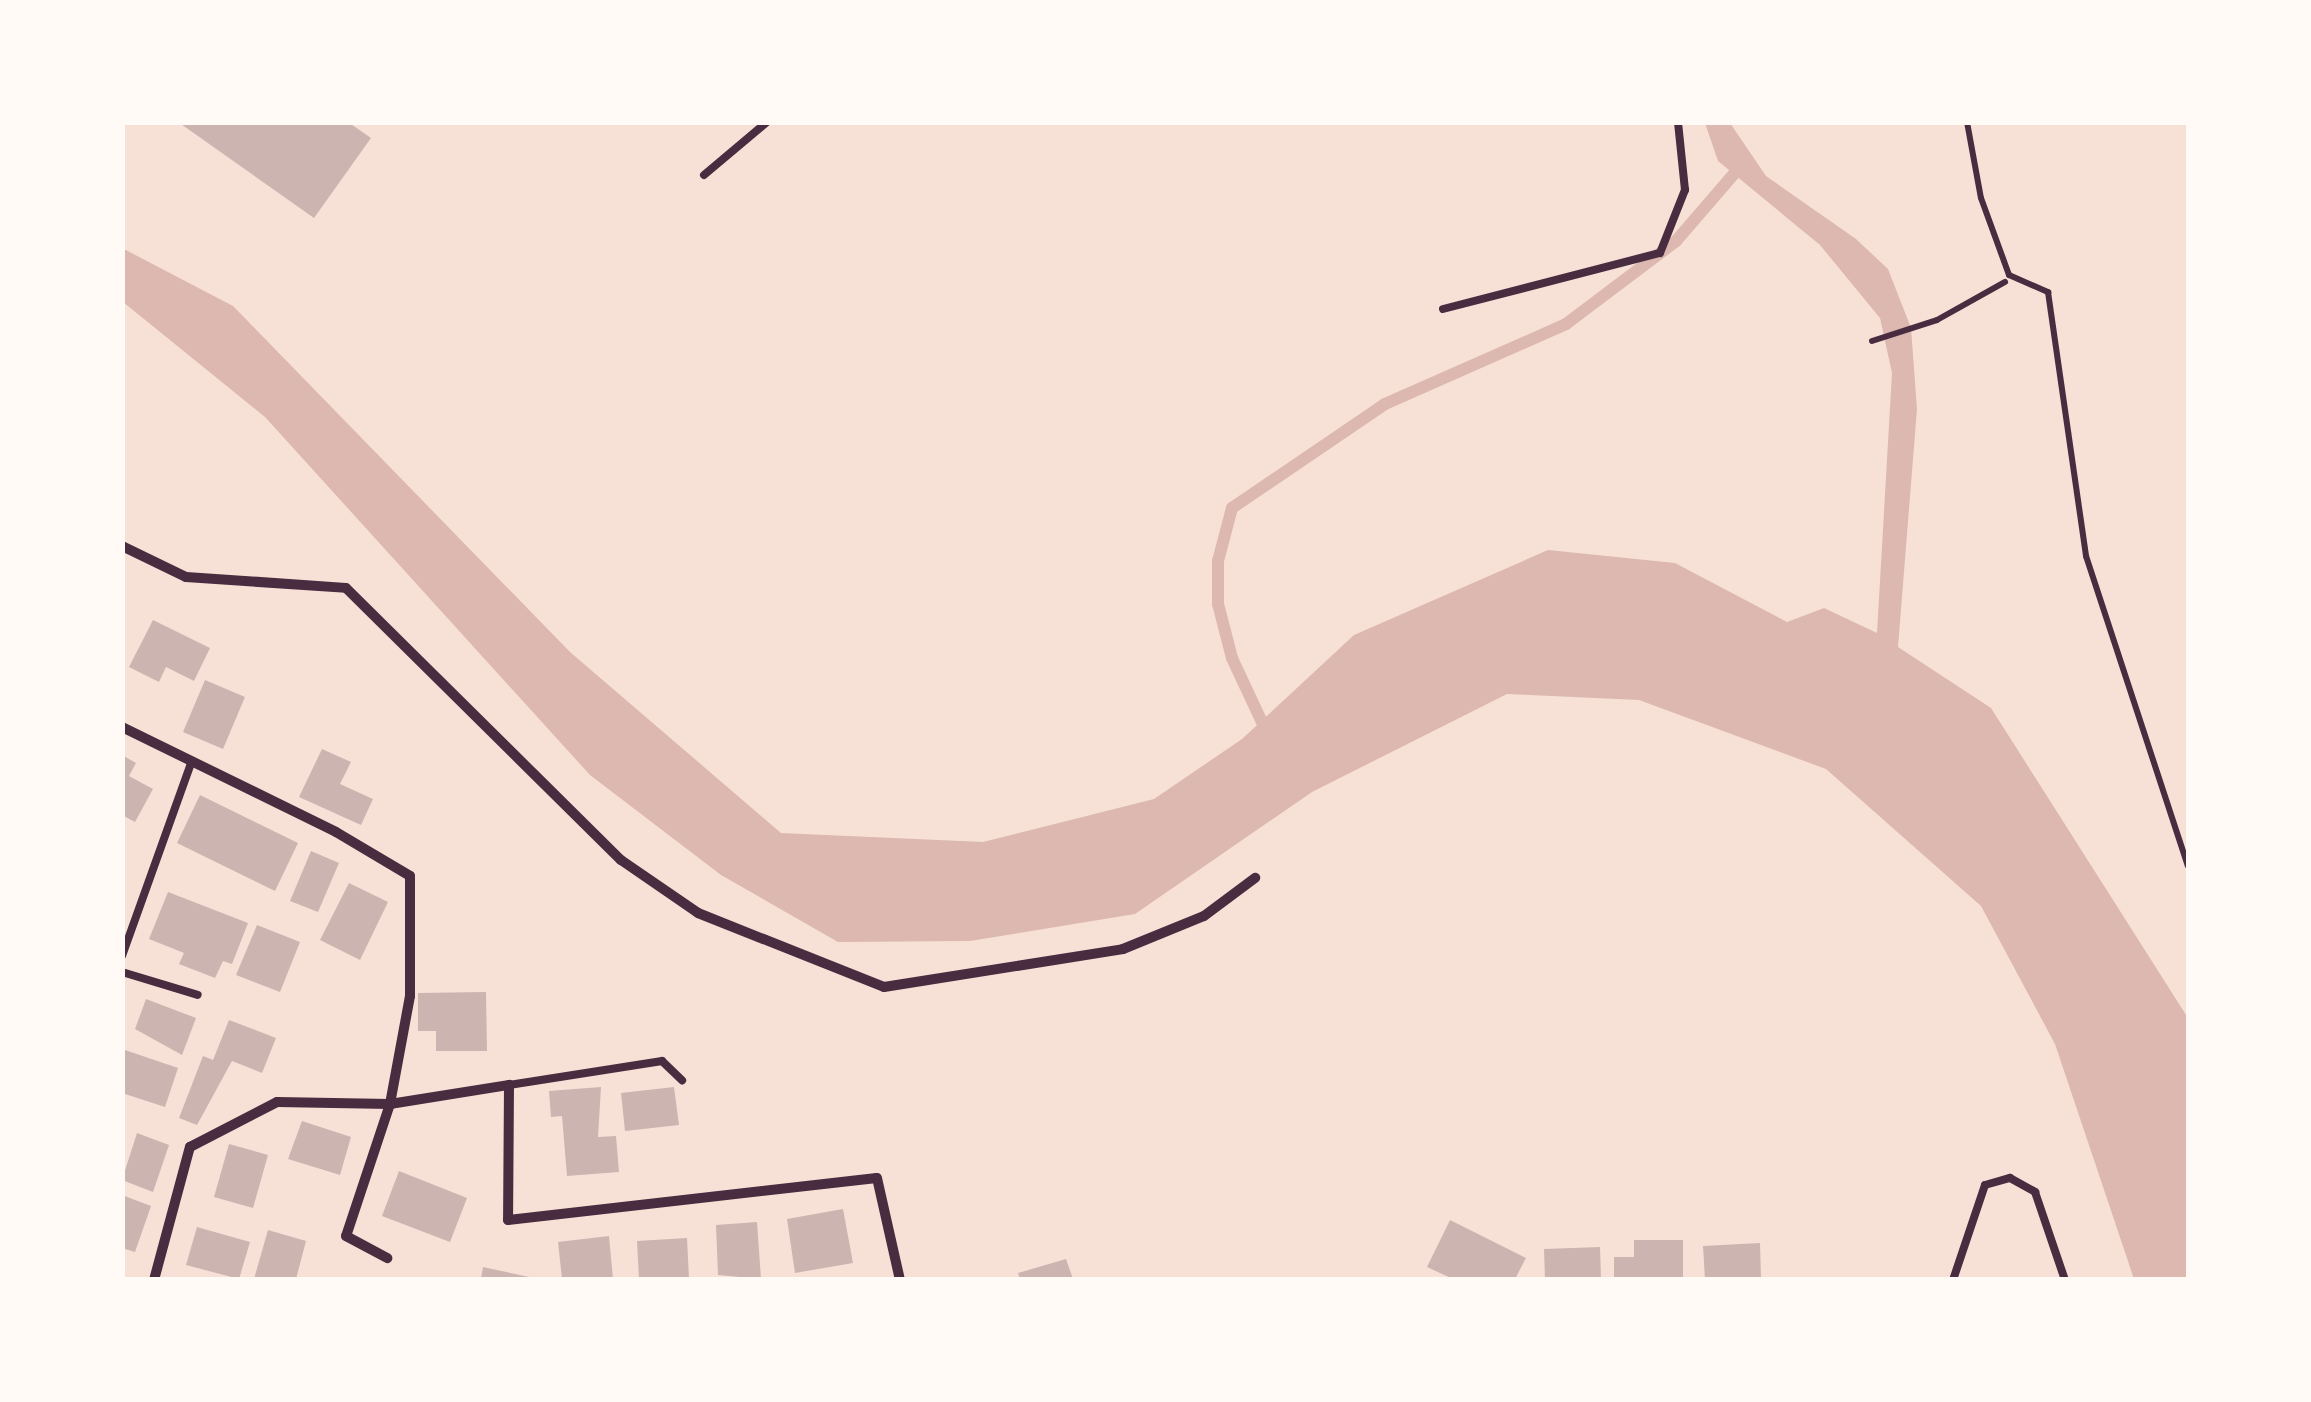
<!DOCTYPE html>
<style>
body{margin:0}
#map{position:relative;width:2311px;height:1402px;overflow:hidden;background:#f7e1d7;font-family:"Fira Sans",sans-serif}
div>[style]{position:absolute}
.water>*{inset:0;background:#dcb8b0}
.stream>*{height:12px;margin:-6px;padding:0 6px;transform-origin:6px;border-radius:6px;background:#dcb8b0}
.building>*{inset:0;background:#ccb4b1}
.path>*{height:6px;margin:-3px;padding:0 3px;transform-origin:3px;border-radius:3px;background:#4a2c40}
.service>*{height:8px;margin:-4px;padding:0 4px;transform-origin:4px;border-radius:4px;background:#4a2c40}
.minor>*{height:10px;margin:-5px;padding:0 5px;transform-origin:5px;border-radius:5px;background:#4a2c40}
span{translate:-50% -50%;white-space:nowrap;text-align:center;line-height:1.15;-webkit-text-stroke:10px #fffaf5;paint-order:stroke}
.frame{position:absolute;inset:0;border:125px solid #fffaf5;pointer-events:none}
</style>
<div id="map">
<div class="water">
<i style="clip-path:polygon(1705px 123px,1730px 123px,1766px 176px,1856px 239px,1888px 269px,1911px 328px,1917px 409px,1898px 647px,1991px 708px,2188px 1018px,2188px 1279px,2134px 1279px,2055px 1044px,1981px 906px,1826px 769px,1639px 700px,1507px 694px,1312px 792px,1135px 914px,970px 941px,838px 942px,721px 875px,590px 775px,265px 417px,123px 302px,122px 248px,233px 306px,570px 652px,781px 833px,983px 842px,1154px 799px,1242px 739px,1354px 635px,1548px 550px,1675px 563px,1787px 622px,1824px 608px,1877px 633px,1892px 373px,1880px 318px,1820px 245px,1718px 161px)"></i>
</div>
<div class="stream">
<i style="left:1268px;top:735px;width:85px;rotate:-115.1deg"></i>
<i style="left:1232px;top:658px;width:56px;rotate:-104.5deg"></i>
<i style="left:1218px;top:604px;width:43px;rotate:-90deg"></i>
<i style="left:1218px;top:561px;width:55px;rotate:-75.2deg"></i>
<i style="left:1232px;top:508px;width:185px;rotate:-34.2deg"></i>
<i style="left:1385px;top:404px;width:198px;rotate:-23.8deg"></i>
<i style="left:1566px;top:324px;width:138px;rotate:-37deg"></i>
<i style="left:1676px;top:241px;width:106px;rotate:-49.2deg"></i>
</div>
<div class="building">
<i style="clip-path:polygon(178px 122px,348px 122px,371px 138px,314px 218px)"></i>
<i style="clip-path:polygon(153px 620px,210px 648px,194px 681px,166px 667px,159px 682px,129px 667px)"></i>
<i style="clip-path:polygon(205px 680px,245px 697px,223px 749px,183px 732px)"></i>
<i style="clip-path:polygon(322px 749px,351px 762px,340px 784px,373px 799px,361px 825px,299px 797px)"></i>
<i style="clip-path:polygon(122px 755px,136px 763px,129px 776px,153px 789px,135px 822px,122px 815px)"></i>
<i style="clip-path:polygon(200px 795px,298px 843px,275px 891px,177px 843px)"></i>
<i style="clip-path:polygon(311px 851px,339px 863px,318px 912px,290px 901px)"></i>
<i style="clip-path:polygon(349px 883px,388px 902px,360px 960px,320px 940px)"></i>
<i style="clip-path:polygon(168px 892px,248px 923px,232px 964px,223px 961px,215px 978px,179px 964px,184px 953px,149px 939px)"></i>
<i style="clip-path:polygon(257px 925px,300px 942px,280px 992px,236px 975px)"></i>
<i style="clip-path:polygon(486px 992px,487px 1051px,436px 1051px,436px 1031px,418px 1031px,418px 993px)"></i>
<i style="clip-path:polygon(146px 999px,196px 1018px,182px 1055px,135px 1029px)"></i>
<i style="clip-path:polygon(229px 1020px,276px 1038px,262px 1073px,232px 1061px,197px 1125px,179px 1118px,203px 1056px,213px 1060px)"></i>
<i style="clip-path:polygon(122px 1049px,178px 1068px,165px 1107px,122px 1093px)"></i>
<i style="clip-path:polygon(601px 1087px,598px 1137px,616px 1136px,619px 1172px,567px 1176px,562px 1116px,551px 1117px,549px 1091px)"></i>
<i style="clip-path:polygon(674px 1087px,679px 1125px,625px 1131px,621px 1093px)"></i>
<i style="clip-path:polygon(302px 1121px,351px 1137px,340px 1175px,288px 1159px)"></i>
<i style="clip-path:polygon(137px 1133px,169px 1145px,153px 1192px,122px 1180px)"></i>
<i style="clip-path:polygon(229px 1144px,268px 1155px,253px 1208px,214px 1197px)"></i>
<i style="clip-path:polygon(399px 1171px,467px 1198px,450px 1242px,382px 1216px)"></i>
<i style="clip-path:polygon(122px 1195px,151px 1206px,135px 1252px,122px 1248px)"></i>
<i style="clip-path:polygon(843px 1209px,853px 1263px,795px 1273px,787px 1219px)"></i>
<i style="clip-path:polygon(1450px 1220px,1526px 1258px,1515px 1279px,1453px 1279px,1427px 1267px)"></i>
<i style="clip-path:polygon(757px 1222px,761px 1279px,718px 1275px,716px 1225px)"></i>
<i style="clip-path:polygon(197px 1227px,250px 1242px,239px 1279px,186px 1265px)"></i>
<i style="clip-path:polygon(268px 1230px,306px 1241px,296px 1279px,254px 1279px)"></i>
<i style="clip-path:polygon(609px 1236px,613px 1279px,562px 1279px,558px 1242px)"></i>
<i style="clip-path:polygon(687px 1238px,689px 1279px,639px 1279px,637px 1241px)"></i>
<i style="clip-path:polygon(1634px 1240px,1683px 1240px,1683px 1279px,1614px 1279px,1614px 1257px,1634px 1257px)"></i>
<i style="clip-path:polygon(1760px 1243px,1761px 1279px,1705px 1279px,1703px 1246px)"></i>
<i style="clip-path:polygon(1600px 1247px,1601px 1279px,1545px 1279px,1544px 1249px)"></i>
<i style="clip-path:polygon(1066px 1259px,1073px 1279px,1020px 1279px,1018px 1273px)"></i>
<i style="clip-path:polygon(483px 1267px,534px 1278px,534px 1279px,481px 1279px)"></i>
</div>
<div class="path">
<i style="left:1967px;top:122px;width:77px;rotate:79.6deg"></i>
<i style="left:1981px;top:198px;width:82px;rotate:70deg"></i>
<i style="left:2009px;top:275px;width:43px;rotate:23.6deg"></i>
<i style="left:2048px;top:292px;width:267px;rotate:81.8deg"></i>
<i style="left:2086px;top:556px;width:326px;rotate:71.8deg"></i>
<i style="left:1872px;top:341px;width:68px;rotate:-17.9deg"></i>
<i style="left:1937px;top:320px;width:78px;rotate:-29.2deg"></i>
</div>
<div class="service">
<i style="left:704px;top:175px;width:82px;rotate:-40.1deg"></i>
<i style="left:1443px;top:309px;width:224px;rotate:-14.5deg"></i>
<i style="left:1660px;top:253px;width:68px;rotate:-68.4deg"></i>
<i style="left:1685px;top:190px;width:68px;rotate:-95.9deg"></i>
<i style="left:122px;top:956px;width:207px;rotate:-70.3deg"></i>
<i style="left:122px;top:972px;width:79px;rotate:16.8deg"></i>
<i style="left:509px;top:1085px;width:155px;rotate:-8.9deg"></i>
<i style="left:662px;top:1061px;width:28px;rotate:44deg"></i>
<i style="left:1953px;top:1280px;width:100px;rotate:-71.4deg"></i>
<i style="left:1985px;top:1185px;width:26px;rotate:-16deg"></i>
<i style="left:2010px;top:1178px;width:29px;rotate:29deg"></i>
<i style="left:2035px;top:1192px;width:93px;rotate:71.2deg"></i>
</div>
<div class="minor">
<i style="left:122px;top:546px;width:71px;rotate:25.8deg"></i>
<i style="left:186px;top:577px;width:160px;rotate:3.9deg"></i>
<i style="left:346px;top:588px;width:387px;rotate:44.7deg"></i>
<i style="left:621px;top:860px;width:93px;rotate:34.5deg"></i>
<i style="left:698px;top:913px;width:200px;rotate:21.7deg"></i>
<i style="left:884px;top:987px;width:242px;rotate:-9deg"></i>
<i style="left:1123px;top:949px;width:87px;rotate:-22.2deg"></i>
<i style="left:1204px;top:916px;width:64px;rotate:-36.7deg"></i>
<i style="left:122px;top:727px;width:238px;rotate:26.1deg"></i>
<i style="left:336px;top:832px;width:86px;rotate:30.7deg"></i>
<i style="left:410px;top:876px;width:120px;rotate:90deg"></i>
<i style="left:410px;top:996px;width:110px;rotate:100.5deg"></i>
<i style="left:390px;top:1104px;width:139px;rotate:108.4deg"></i>
<i style="left:346px;top:1236px;width:47px;rotate:28.2deg"></i>
<i style="left:154px;top:1280px;width:138px;rotate:-74.9deg"></i>
<i style="left:190px;top:1147px;width:98px;rotate:-27.3deg"></i>
<i style="left:277px;top:1102px;width:113px;rotate:1deg"></i>
<i style="left:390px;top:1104px;width:121px;rotate:-9.1deg"></i>
<i style="left:509px;top:1085px;width:135px;rotate:90.4deg"></i>
<i style="left:508px;top:1220px;width:371px;rotate:-6.5deg"></i>
<i style="left:877px;top:1178px;width:105px;rotate:77.3deg"></i>
</div>
<div class="frame"></div>
</div>
